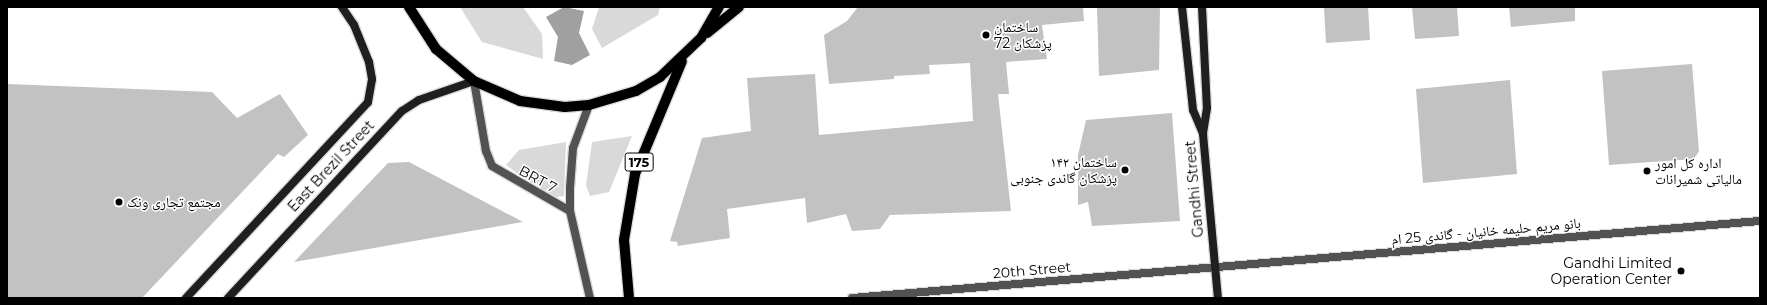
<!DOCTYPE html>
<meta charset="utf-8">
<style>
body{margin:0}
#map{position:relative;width:1767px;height:305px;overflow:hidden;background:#fff;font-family:Montserrat,"Noto Naskh Arabic",sans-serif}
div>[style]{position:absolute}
.green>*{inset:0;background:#d9d9d9}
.water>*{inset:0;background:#a0a0a0}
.building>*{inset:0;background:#c2c2c2}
.roads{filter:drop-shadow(1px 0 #dbdbdb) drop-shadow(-1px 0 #dbdbdb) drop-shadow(0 1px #dbdbdb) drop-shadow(0 -1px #dbdbdb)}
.lane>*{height:8px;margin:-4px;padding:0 4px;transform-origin:4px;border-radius:4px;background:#525252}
.street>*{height:8px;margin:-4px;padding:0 4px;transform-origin:4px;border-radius:4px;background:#525252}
.secondary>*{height:8px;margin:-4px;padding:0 4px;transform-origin:4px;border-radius:4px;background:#1f1f1f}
.primary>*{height:10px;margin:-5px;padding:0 5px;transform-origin:5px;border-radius:5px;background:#000}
.dots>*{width:11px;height:11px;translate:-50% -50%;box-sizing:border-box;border:2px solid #fff;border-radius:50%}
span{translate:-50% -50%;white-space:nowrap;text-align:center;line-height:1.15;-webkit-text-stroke:3px #fff;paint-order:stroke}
.shield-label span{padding:1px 3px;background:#fff;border:1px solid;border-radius:3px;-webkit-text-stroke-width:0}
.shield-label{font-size:13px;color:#000;font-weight:700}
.poi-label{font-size:14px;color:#000}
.left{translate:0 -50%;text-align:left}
.right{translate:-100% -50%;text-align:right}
.street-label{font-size:14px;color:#000}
.frame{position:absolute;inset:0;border:8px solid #000;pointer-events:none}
</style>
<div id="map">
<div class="green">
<i style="clip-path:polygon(460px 7px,523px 7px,542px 34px,543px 59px,482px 42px)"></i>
<i style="clip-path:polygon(599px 7px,660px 7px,658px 15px,602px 48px,592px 29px)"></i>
<i style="clip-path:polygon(632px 136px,609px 192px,590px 196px,586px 185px,592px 142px)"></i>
<i style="clip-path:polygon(566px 142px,564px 196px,551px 198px,506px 165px,519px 150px)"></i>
</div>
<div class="water">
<i style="clip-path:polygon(564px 7px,584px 11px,579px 33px,590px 55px,572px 65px,554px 61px,558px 37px,546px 17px)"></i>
</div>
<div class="building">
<i style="clip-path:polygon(858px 7px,1083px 7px,1084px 21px,1042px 25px,1047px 59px,1006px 62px,1009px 94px,998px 94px,1011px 211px,890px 215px,880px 229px,852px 231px,846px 214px,807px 223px,805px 198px,727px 209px,730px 238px,678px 246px,677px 242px,670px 241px,702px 138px,751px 131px,747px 78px,815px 74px,819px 135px,973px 121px,970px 63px,929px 65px,930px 74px,894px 76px,894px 79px,829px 84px,824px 35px,847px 21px)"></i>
<i style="clip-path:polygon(1097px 7px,1160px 7px,1159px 70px,1099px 76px)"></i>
<i style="clip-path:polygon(1324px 7px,1368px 7px,1370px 40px,1326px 43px)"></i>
<i style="clip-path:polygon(1412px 7px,1457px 7px,1459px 36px,1415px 39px)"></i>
<i style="clip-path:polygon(1509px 7px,1575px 7px,1575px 21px,1511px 27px)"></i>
<i style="clip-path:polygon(1692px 64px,1699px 151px,1694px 159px,1609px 165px,1602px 71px)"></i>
<i style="clip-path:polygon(1510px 80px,1517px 174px,1423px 183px,1416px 89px)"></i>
<i style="clip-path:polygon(7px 84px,212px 92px,237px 118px,280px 94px,308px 135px,284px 157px,278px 154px,142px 298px,7px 298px)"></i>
<i style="clip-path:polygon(1172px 113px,1180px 221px,1092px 226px,1088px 202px,1078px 205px,1078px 155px,1086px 120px)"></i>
<i style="clip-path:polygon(409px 162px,523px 222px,294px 262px,388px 163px)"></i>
</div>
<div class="roads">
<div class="lane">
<i style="left:474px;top:81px;width:71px;rotate:80.3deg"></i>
<i style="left:486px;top:151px;width:16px;rotate:68deg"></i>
<i style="left:492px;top:166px;width:90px;rotate:30deg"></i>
<i style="left:589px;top:105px;width:46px;rotate:110.4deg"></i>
<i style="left:573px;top:148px;width:40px;rotate:94.3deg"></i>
<i style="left:570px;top:188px;width:23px;rotate:90deg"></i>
<i style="left:570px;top:211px;width:89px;rotate:77.1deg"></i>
</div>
<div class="street">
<i style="left:852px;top:298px;width:911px;rotate:-4.85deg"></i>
</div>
<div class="secondary">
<i style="left:1182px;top:7px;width:104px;rotate:83.9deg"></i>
<i style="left:1193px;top:110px;width:26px;rotate:67deg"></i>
<i style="left:1203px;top:134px;width:165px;rotate:84.8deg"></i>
<i style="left:1202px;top:7px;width:101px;rotate:87.2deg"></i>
<i style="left:1207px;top:108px;width:26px;rotate:99deg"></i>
<i style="left:186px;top:298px;width:267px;rotate:-47.1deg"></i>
<i style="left:368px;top:102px;width:23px;rotate:-80deg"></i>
<i style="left:372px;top:79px;width:17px;rotate:-100deg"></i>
<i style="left:369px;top:62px;width:40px;rotate:-112deg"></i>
<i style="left:354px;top:25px;width:22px;rotate:-124deg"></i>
<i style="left:228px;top:298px;width:255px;rotate:-47.1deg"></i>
<i style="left:402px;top:111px;width:20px;rotate:-33deg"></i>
<i style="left:419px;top:100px;width:58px;rotate:-19.1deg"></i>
</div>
<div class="primary">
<i style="left:409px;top:7px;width:50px;rotate:57.3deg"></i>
<i style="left:436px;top:49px;width:50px;rotate:40.1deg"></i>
<i style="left:474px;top:81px;width:50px;rotate:23.5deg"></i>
<i style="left:520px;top:101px;width:45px;rotate:7.6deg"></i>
<i style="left:565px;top:107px;width:24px;rotate:-5deg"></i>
<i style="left:589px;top:105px;width:49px;rotate:-16.6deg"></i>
<i style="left:636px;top:91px;width:28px;rotate:-30deg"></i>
<i style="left:660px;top:77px;width:57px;rotate:-43.6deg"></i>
<i style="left:701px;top:38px;width:36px;rotate:-60deg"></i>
<i style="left:707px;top:33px;width:41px;rotate:-39.1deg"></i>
<i style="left:629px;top:298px;width:58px;rotate:-94.9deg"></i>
<i style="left:624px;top:240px;width:67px;rotate:-80.5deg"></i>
<i style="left:635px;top:174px;width:122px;rotate:-67.4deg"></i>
</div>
</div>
<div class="dots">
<i style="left:986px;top:35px;background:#000"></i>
<i style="left:1125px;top:170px;background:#000"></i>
<i style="left:1647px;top:171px;background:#000"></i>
<i style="left:119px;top:202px;background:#000"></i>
<i style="left:1681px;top:271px;background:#000"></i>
</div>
<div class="shield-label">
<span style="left:639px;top:162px">175</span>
</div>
<div class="poi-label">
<span class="left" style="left:994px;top:35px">ساختمان<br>پزشکان 72</span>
<span class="right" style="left:1117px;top:170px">ساختمان ۱۴۲<br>پزشکان گاندی جنوبی</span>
<span class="left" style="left:1655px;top:171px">اداره کل امور<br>مالیاتی شمیرانات</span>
<span class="left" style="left:127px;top:202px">مجتمع تجاری ونک</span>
<span class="right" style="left:1672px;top:271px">Gandhi Limited<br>Operation Center</span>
</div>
<div class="street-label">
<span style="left:331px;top:166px;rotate:-47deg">East Brezil Street</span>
<span style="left:538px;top:179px;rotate:28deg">BRT 7</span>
<span style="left:1194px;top:189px;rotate:-95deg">Gandhi Street</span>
<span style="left:1486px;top:231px;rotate:-5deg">بانو مریم حلیمه خانیان - گاندی 25 ام</span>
<span style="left:1032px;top:270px;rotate:-5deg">20th Street</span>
</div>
<div class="frame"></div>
</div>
